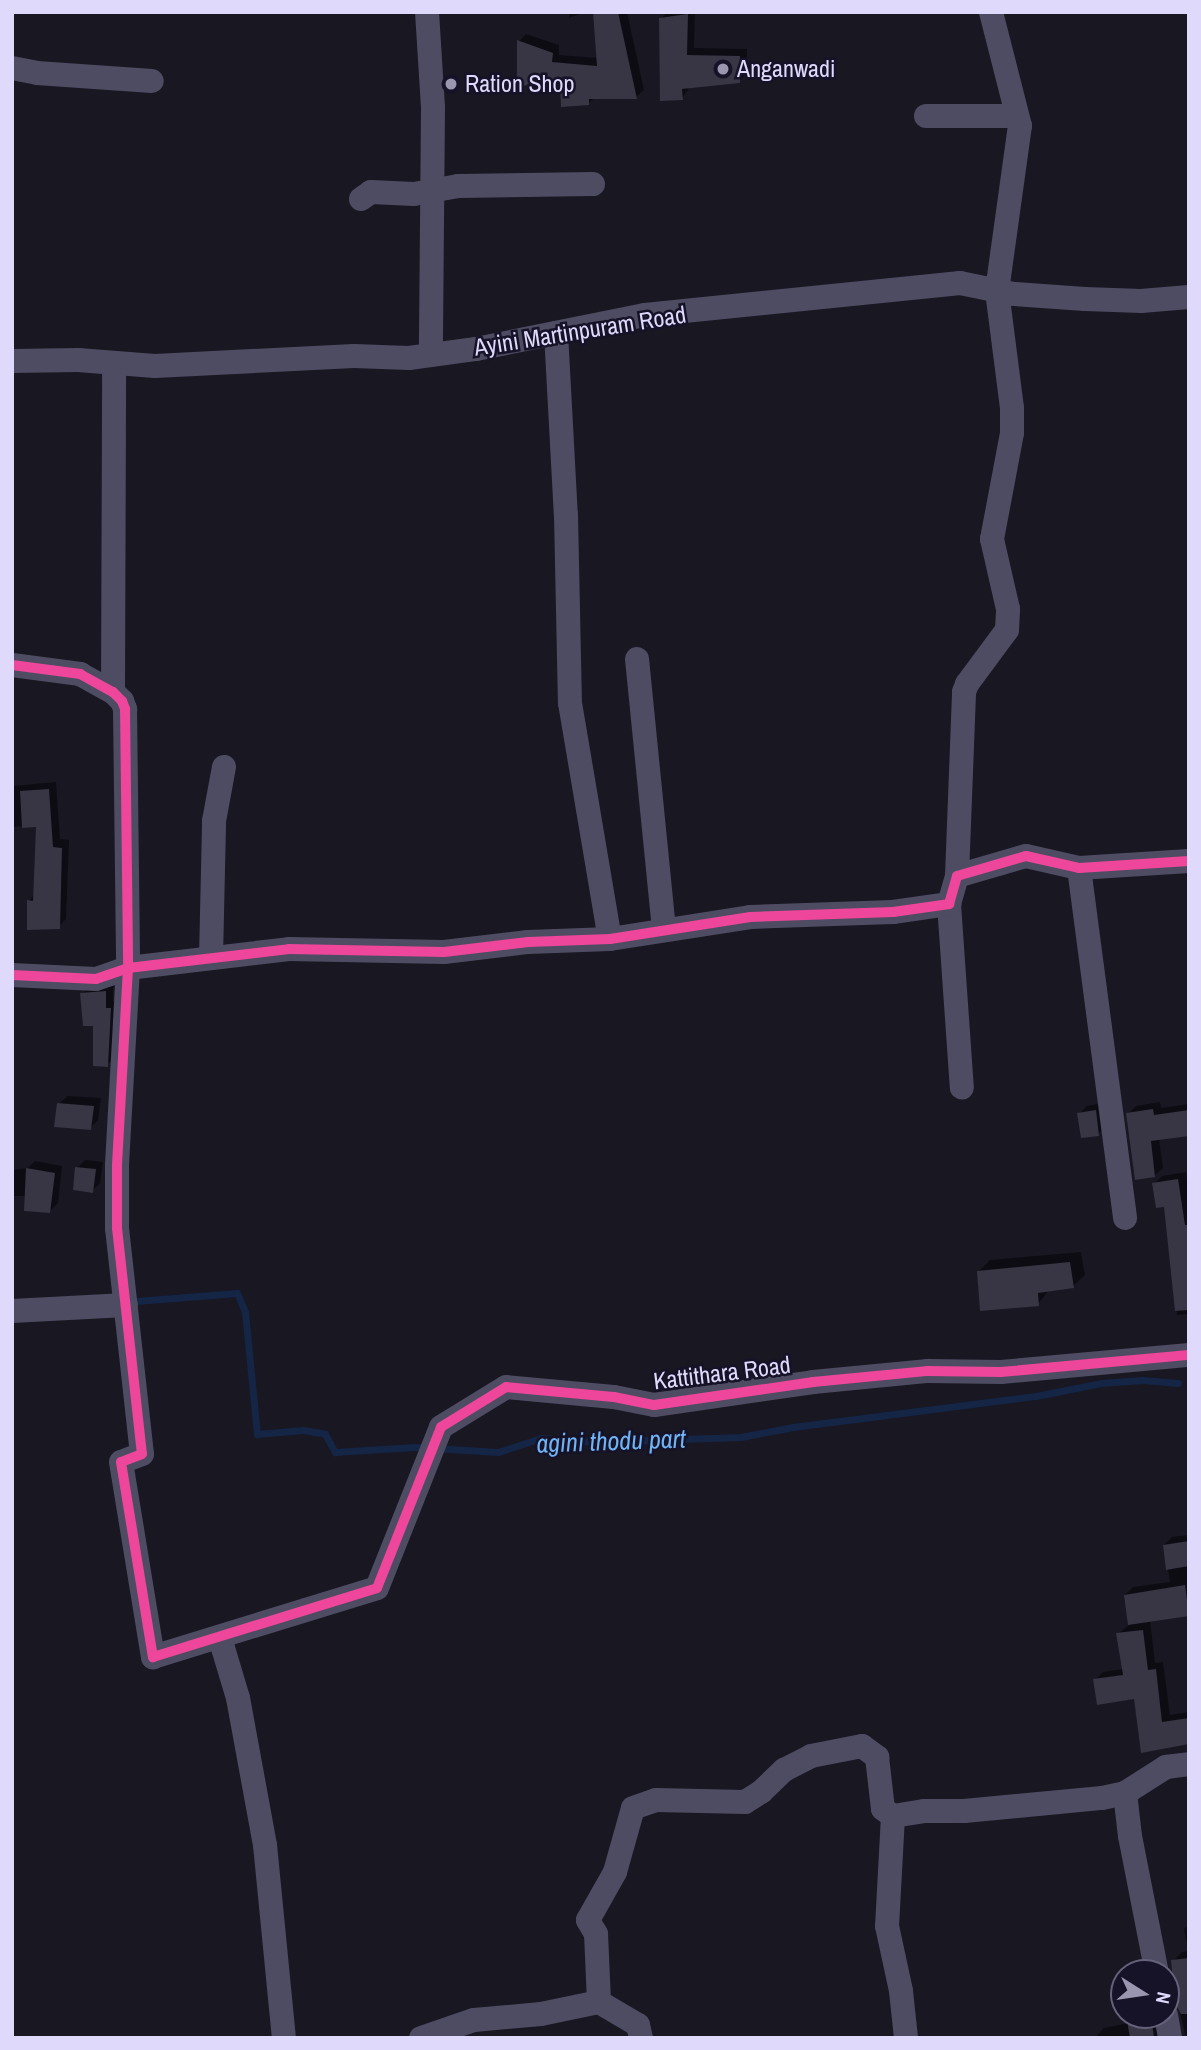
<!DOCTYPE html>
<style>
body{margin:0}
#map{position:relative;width:1201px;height:2050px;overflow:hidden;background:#191722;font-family:"Archivo Narrow",sans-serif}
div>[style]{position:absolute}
.shadow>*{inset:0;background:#0007}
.stream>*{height:7px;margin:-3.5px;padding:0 3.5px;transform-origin:3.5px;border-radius:3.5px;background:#142546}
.building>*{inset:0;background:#383544}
.street>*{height:24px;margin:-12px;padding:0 12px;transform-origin:12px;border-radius:12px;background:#4e4c62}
.cycleway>*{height:10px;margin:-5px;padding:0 5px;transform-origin:5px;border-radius:5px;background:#ed469a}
.dots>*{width:19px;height:19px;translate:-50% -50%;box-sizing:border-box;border:4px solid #161227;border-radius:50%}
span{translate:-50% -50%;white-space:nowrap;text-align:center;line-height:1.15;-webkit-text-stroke:5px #161227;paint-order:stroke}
.poi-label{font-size:24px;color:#dfdafc}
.left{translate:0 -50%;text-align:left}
.street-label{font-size:24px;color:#dfdafc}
.water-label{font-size:26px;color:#70b4f5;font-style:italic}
.frame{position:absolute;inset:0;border:14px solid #dfdafc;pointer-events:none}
.north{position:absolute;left:1110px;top:1959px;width:70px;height:70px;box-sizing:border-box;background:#161227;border:2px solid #66627c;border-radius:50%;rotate:102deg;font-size:19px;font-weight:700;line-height:28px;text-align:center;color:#dfdafc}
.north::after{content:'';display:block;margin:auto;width:24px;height:32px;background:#9a96b0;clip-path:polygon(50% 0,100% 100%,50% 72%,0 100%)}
</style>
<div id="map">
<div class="shadow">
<i style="clip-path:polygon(570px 12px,586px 12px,569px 18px)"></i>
<i style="clip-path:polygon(613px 12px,627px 12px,644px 90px,636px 97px,594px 98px,589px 103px,519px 41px,526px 34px,559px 45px,559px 55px,598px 58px)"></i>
<i style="clip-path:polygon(667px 12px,695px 12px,694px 48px,747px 49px,747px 73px,739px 81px,690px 87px,682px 98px,661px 19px)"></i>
<i style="clip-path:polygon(56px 782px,60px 839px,69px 840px,66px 919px,58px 927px,29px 901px,35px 894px,38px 825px,12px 827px,12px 786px)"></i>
<i style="clip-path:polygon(113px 984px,113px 1001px,118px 1001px,115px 1057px,107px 1065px,82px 994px,90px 986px)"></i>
<i style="clip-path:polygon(67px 1096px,101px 1098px,98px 1120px,90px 1128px,59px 1104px)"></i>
<i style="clip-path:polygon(1160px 1102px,1161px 1108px,1189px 1104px,1189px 1134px,1159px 1139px,1163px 1168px,1155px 1175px,1128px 1114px,1136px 1106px)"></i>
<i style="clip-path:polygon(1103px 1103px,1106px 1126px,1098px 1134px,1079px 1114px,1087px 1106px)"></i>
<i style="clip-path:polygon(85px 1160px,103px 1162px,100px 1183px,92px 1191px,77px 1168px)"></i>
<i style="clip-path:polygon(35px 1161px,62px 1166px,58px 1203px,50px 1211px,26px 1196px,12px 1196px,12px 1170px,28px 1168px)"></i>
<i style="clip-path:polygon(1186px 1172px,1189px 1193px,1189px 1314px,1177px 1315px,1166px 1205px,1154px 1184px,1162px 1176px)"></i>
<i style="clip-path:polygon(1081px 1252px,1085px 1275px,1073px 1286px,1049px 1290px,1038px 1304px,979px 1271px,990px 1260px)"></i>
<i style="clip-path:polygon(1189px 1535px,1189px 1614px,1150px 1620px,1155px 1663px,1163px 1662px,1170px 1715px,1189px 1712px,1189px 1743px,1143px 1751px,1136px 1697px,1095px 1680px,1103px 1672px,1123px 1669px,1118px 1634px,1129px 1625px,1125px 1595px,1133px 1587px,1170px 1582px,1164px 1545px,1172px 1537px)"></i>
<i style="clip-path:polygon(1189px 1925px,1189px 2038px,1186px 2038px,1178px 2004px,1166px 1999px,1166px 1979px,1174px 1977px,1173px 1961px,1182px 1952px,1188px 1951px,1184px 1929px)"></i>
<i style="clip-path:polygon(1127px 2015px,1161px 2015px,1167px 2038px,1095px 2038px,1104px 2028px,1129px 2023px)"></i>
</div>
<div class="stream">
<i style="left:136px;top:1301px;width:101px;rotate:-4.5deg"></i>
<i style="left:237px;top:1293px;width:21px;rotate:67deg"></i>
<i style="left:245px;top:1312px;width:123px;rotate:84.4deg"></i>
<i style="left:257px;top:1434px;width:46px;rotate:-5deg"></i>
<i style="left:303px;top:1430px;width:22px;rotate:10deg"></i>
<i style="left:325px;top:1434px;width:21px;rotate:61deg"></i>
<i style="left:335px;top:1452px;width:80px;rotate:-3.6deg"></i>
<i style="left:415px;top:1447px;width:83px;rotate:3.4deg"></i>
<i style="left:498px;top:1452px;width:45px;rotate:-18deg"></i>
<i style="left:541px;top:1438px;width:55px;rotate:4.2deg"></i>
<i style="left:596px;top:1442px;width:145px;rotate:-2deg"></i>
<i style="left:741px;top:1437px;width:53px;rotate:-10.9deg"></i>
<i style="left:793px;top:1427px;width:245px;rotate:-7.3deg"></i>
<i style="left:1036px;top:1396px;width:66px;rotate:-11.3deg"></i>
<i style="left:1101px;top:1383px;width:42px;rotate:-4.1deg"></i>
<i style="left:1143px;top:1380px;width:35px;rotate:5deg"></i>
</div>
<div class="building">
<i style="clip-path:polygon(593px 12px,618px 12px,637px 99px,589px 99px,589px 105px,561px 107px,560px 83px,517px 86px,517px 40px,553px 53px,552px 62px,597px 66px)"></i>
<i style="clip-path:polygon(688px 14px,687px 55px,740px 56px,740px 83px,682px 89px,683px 100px,660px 101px,659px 18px)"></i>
<i style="clip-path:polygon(49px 789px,53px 847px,62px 848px,60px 929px,27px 930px,27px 900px,33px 901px,36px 827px,22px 828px,20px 791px)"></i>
<i style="clip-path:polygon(106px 991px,106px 1008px,111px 1008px,108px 1067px,93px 1066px,93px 1026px,83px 1026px,80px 993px)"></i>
<i style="clip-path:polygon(57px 1103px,94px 1106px,91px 1130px,54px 1127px)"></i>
<i style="clip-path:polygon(1153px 1109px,1154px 1115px,1189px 1110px,1189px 1136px,1151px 1141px,1155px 1177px,1135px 1180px,1126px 1113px)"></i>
<i style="clip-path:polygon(1096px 1110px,1099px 1136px,1081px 1138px,1077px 1113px)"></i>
<i style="clip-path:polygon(75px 1167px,96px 1169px,93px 1193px,73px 1190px)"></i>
<i style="clip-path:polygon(26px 1168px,55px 1173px,50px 1213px,24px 1211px)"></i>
<i style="clip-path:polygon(1178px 1179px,1185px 1225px,1189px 1225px,1189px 1310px,1175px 1311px,1164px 1207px,1156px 1208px,1152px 1183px)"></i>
<i style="clip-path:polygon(1070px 1262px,1074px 1288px,1038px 1293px,1039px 1306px,980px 1311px,977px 1271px)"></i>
<i style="clip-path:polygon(1189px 1541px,1189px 1566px,1166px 1570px,1163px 1545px)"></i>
<i style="clip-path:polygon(1185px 1585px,1189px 1616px,1128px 1625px,1124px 1595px)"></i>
<i style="clip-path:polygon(1143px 1630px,1148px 1670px,1156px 1669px,1162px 1722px,1189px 1718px,1189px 1744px,1141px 1753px,1134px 1699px,1097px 1705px,1093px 1679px,1123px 1675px,1116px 1633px)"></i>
<i style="clip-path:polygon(1189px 1958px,1189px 2014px,1181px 2014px,1175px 2003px,1171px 1960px)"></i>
<i style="clip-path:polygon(1126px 2015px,1151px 2015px,1154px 2038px,1130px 2038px)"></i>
</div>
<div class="street">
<i style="left:427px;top:12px;width:96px;rotate:86.4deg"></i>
<i style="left:433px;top:108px;width:247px;rotate:90.5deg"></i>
<i style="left:12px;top:68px;width:25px;rotate:11deg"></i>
<i style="left:37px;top:73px;width:115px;rotate:4deg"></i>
<i style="left:926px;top:116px;width:91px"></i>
<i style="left:361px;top:199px;width:12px;rotate:-35deg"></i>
<i style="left:371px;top:192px;width:43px;rotate:2.7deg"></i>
<i style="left:414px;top:194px;width:45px;rotate:-10.3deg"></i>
<i style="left:458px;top:186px;width:135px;rotate:-0.8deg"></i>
<i style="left:556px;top:333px;width:182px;rotate:86.9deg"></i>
<i style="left:566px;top:515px;width:188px;rotate:88.8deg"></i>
<i style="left:570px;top:703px;width:239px;rotate:80.4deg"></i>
<i style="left:12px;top:361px;width:66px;rotate:-0.9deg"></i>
<i style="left:78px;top:360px;width:77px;rotate:4.5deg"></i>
<i style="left:155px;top:366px;width:199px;rotate:-2.9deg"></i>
<i style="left:354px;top:356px;width:55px;rotate:2.1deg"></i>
<i style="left:409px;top:358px;width:68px;rotate:-7.7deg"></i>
<i style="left:476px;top:349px;width:172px;rotate:-11.4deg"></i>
<i style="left:645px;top:315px;width:317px;rotate:-5.8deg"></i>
<i style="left:960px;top:283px;width:55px;rotate:11.5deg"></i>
<i style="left:1014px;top:294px;width:71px;rotate:4deg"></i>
<i style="left:1085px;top:299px;width:56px;rotate:2deg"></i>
<i style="left:1141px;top:301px;width:48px;rotate:-4.8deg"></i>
<i style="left:637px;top:659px;width:272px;rotate:84.3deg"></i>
<i style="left:12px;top:665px;width:69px;rotate:7.5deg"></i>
<i style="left:80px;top:674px;width:38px;rotate:29deg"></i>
<i style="left:113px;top:692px;width:13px;rotate:45deg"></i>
<i style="left:122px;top:701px;width:9px;rotate:69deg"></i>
<i style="left:125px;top:709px;width:259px;rotate:89.3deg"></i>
<i style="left:128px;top:968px;width:198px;rotate:93.2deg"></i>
<i style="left:117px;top:1166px;width:62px;rotate:90deg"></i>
<i style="left:117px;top:1228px;width:227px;rotate:83.7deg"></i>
<i style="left:142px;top:1454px;width:22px;rotate:159deg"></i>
<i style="left:121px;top:1462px;width:198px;rotate:80.7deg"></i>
<i style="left:153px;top:1657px;width:234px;rotate:-17.1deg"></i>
<i style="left:377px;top:1588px;width:173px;rotate:-68.3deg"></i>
<i style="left:441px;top:1427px;width:76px;rotate:-31.6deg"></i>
<i style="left:506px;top:1387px;width:108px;rotate:5.3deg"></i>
<i style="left:614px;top:1397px;width:41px;rotate:11.3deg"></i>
<i style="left:654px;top:1405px;width:161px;rotate:-8.2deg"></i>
<i style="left:813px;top:1382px;width:116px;rotate:-5.5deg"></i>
<i style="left:928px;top:1371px;width:73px;rotate:0.8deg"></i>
<i style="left:1001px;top:1372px;width:189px;rotate:-5.2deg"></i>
<i style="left:113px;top:692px;width:329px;rotate:-89.8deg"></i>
<i style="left:1079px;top:868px;width:353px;rotate:82.5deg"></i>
<i style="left:957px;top:876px;width:184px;rotate:-87.8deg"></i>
<i style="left:964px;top:692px;width:9px;rotate:-69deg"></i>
<i style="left:967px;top:684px;width:67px;rotate:-53.5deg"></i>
<i style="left:1007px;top:630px;width:21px;rotate:-87deg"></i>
<i style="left:1008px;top:609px;width:72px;rotate:-102.9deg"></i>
<i style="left:992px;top:539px;width:108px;rotate:-79.3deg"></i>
<i style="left:1012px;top:433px;width:25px;rotate:-90deg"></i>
<i style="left:1012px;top:408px;width:118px;rotate:-97.3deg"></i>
<i style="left:997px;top:291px;width:167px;rotate:-82.1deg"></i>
<i style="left:1020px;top:126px;width:118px;rotate:-104.3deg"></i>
<i style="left:949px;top:904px;width:184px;rotate:86deg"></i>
<i style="left:211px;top:958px;width:137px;rotate:-88.7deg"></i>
<i style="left:214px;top:821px;width:55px;rotate:-79.5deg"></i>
<i style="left:12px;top:975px;width:84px;rotate:2.7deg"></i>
<i style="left:96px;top:979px;width:34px;rotate:-19deg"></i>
<i style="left:128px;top:968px;width:162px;rotate:-6.7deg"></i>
<i style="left:289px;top:949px;width:155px;rotate:1.1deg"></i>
<i style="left:444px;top:952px;width:85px;rotate:-6.8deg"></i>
<i style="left:528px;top:942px;width:82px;rotate:-2.1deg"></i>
<i style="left:610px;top:939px;width:142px;rotate:-8.9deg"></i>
<i style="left:750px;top:917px;width:143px;rotate:-2deg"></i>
<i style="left:893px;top:912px;width:57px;rotate:-8.1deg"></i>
<i style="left:949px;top:904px;width:29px;rotate:-74deg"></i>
<i style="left:957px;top:876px;width:72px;rotate:-16.2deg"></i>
<i style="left:1026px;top:856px;width:54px;rotate:12.8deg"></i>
<i style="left:1079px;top:868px;width:110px;rotate:-3.6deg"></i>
<i style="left:12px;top:1311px;width:114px;rotate:-3deg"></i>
<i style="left:220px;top:1638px;width:63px;rotate:73.3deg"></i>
<i style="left:238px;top:1698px;width:149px;rotate:79.6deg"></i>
<i style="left:265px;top:1845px;width:194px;rotate:84.4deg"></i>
<i style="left:1125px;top:1793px;width:43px;rotate:83.4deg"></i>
<i style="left:1130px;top:1836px;width:140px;rotate:78.9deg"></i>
<i style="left:893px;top:1816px;width:110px;rotate:93.1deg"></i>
<i style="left:887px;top:1926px;width:66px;rotate:77.8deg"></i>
<i style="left:901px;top:1991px;width:47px;rotate:83.9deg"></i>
<i style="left:599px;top:2002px;width:68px;rotate:-92.5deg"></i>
<i style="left:596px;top:1934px;width:16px;rotate:-120deg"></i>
<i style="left:588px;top:1920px;width:55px;rotate:-60.6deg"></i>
<i style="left:615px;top:1872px;width:66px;rotate:-74.3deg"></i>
<i style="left:633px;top:1808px;width:24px;rotate:-19deg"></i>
<i style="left:656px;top:1800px;width:89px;rotate:1.3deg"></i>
<i style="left:745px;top:1802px;width:19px;rotate:-32deg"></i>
<i style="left:761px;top:1792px;width:32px;rotate:-44deg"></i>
<i style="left:784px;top:1770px;width:30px;rotate:-27deg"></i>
<i style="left:811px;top:1756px;width:52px;rotate:-11.1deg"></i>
<i style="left:862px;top:1746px;width:19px;rotate:36deg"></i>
<i style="left:877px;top:1757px;width:52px;rotate:83.4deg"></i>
<i style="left:883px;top:1809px;width:12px;rotate:35deg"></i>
<i style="left:893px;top:1816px;width:31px;rotate:-9deg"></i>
<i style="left:924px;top:1811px;width:40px"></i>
<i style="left:964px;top:1811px;width:139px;rotate:-5.4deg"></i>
<i style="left:1102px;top:1798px;width:24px;rotate:-12deg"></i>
<i style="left:1125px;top:1793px;width:49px;rotate:-32.4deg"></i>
<i style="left:1166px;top:1767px;width:23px;rotate:-7deg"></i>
<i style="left:1166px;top:2015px;width:23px;rotate:80deg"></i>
<i style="left:421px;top:2038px;width:56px;rotate:-18.8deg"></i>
<i style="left:474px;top:2020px;width:67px;rotate:-5.1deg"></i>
<i style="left:541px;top:2014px;width:59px;rotate:-11.7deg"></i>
<i style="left:599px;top:2002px;width:45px;rotate:30.5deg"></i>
<i style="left:638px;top:2025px;width:13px;rotate:77deg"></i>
</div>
<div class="cycleway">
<i style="left:12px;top:665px;width:69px;rotate:7.5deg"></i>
<i style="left:80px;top:674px;width:38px;rotate:29deg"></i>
<i style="left:113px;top:692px;width:13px;rotate:45deg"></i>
<i style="left:122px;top:701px;width:9px;rotate:69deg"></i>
<i style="left:125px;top:709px;width:259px;rotate:89.3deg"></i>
<i style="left:128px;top:968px;width:198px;rotate:93.2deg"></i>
<i style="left:117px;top:1166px;width:62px;rotate:90deg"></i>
<i style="left:117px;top:1228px;width:227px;rotate:83.7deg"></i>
<i style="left:142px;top:1454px;width:22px;rotate:159deg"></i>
<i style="left:121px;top:1462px;width:198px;rotate:80.7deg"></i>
<i style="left:153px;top:1657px;width:234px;rotate:-17.1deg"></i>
<i style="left:377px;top:1588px;width:173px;rotate:-68.3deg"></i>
<i style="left:441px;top:1427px;width:76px;rotate:-31.6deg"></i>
<i style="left:506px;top:1387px;width:108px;rotate:5.3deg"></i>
<i style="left:614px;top:1397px;width:41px;rotate:11.3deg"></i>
<i style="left:654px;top:1405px;width:161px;rotate:-8.2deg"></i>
<i style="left:813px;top:1382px;width:116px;rotate:-5.5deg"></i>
<i style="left:928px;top:1371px;width:73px;rotate:0.8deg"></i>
<i style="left:1001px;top:1372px;width:189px;rotate:-5.2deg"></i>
<i style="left:12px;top:975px;width:84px;rotate:2.7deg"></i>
<i style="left:96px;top:979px;width:34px;rotate:-19deg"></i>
<i style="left:128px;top:968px;width:162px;rotate:-6.7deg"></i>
<i style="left:289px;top:949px;width:155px;rotate:1.1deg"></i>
<i style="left:444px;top:952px;width:85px;rotate:-6.8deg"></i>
<i style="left:528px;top:942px;width:82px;rotate:-2.1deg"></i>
<i style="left:610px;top:939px;width:142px;rotate:-8.9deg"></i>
<i style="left:750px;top:917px;width:143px;rotate:-2deg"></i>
<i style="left:893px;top:912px;width:57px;rotate:-8.1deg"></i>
<i style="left:949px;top:904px;width:29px;rotate:-74deg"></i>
<i style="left:957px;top:876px;width:72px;rotate:-16.2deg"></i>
<i style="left:1026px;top:856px;width:54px;rotate:12.8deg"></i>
<i style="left:1079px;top:868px;width:110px;rotate:-3.6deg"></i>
</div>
<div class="dots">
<i style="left:723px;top:69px;background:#9a96b0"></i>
<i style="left:451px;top:84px;background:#9a96b0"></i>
</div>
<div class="poi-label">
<span class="left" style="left:737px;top:69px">Anganwadi</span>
<span class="left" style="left:465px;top:84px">Ration Shop</span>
</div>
<div class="street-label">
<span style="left:580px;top:331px;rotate:-9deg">Ayini Martinpuram Road</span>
<span style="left:722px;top:1373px;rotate:-7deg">Kattithara Road</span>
</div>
<div class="water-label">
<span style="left:611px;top:1441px;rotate:-2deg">agini thodu part</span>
</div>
<div class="frame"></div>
<div class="north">N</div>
</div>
